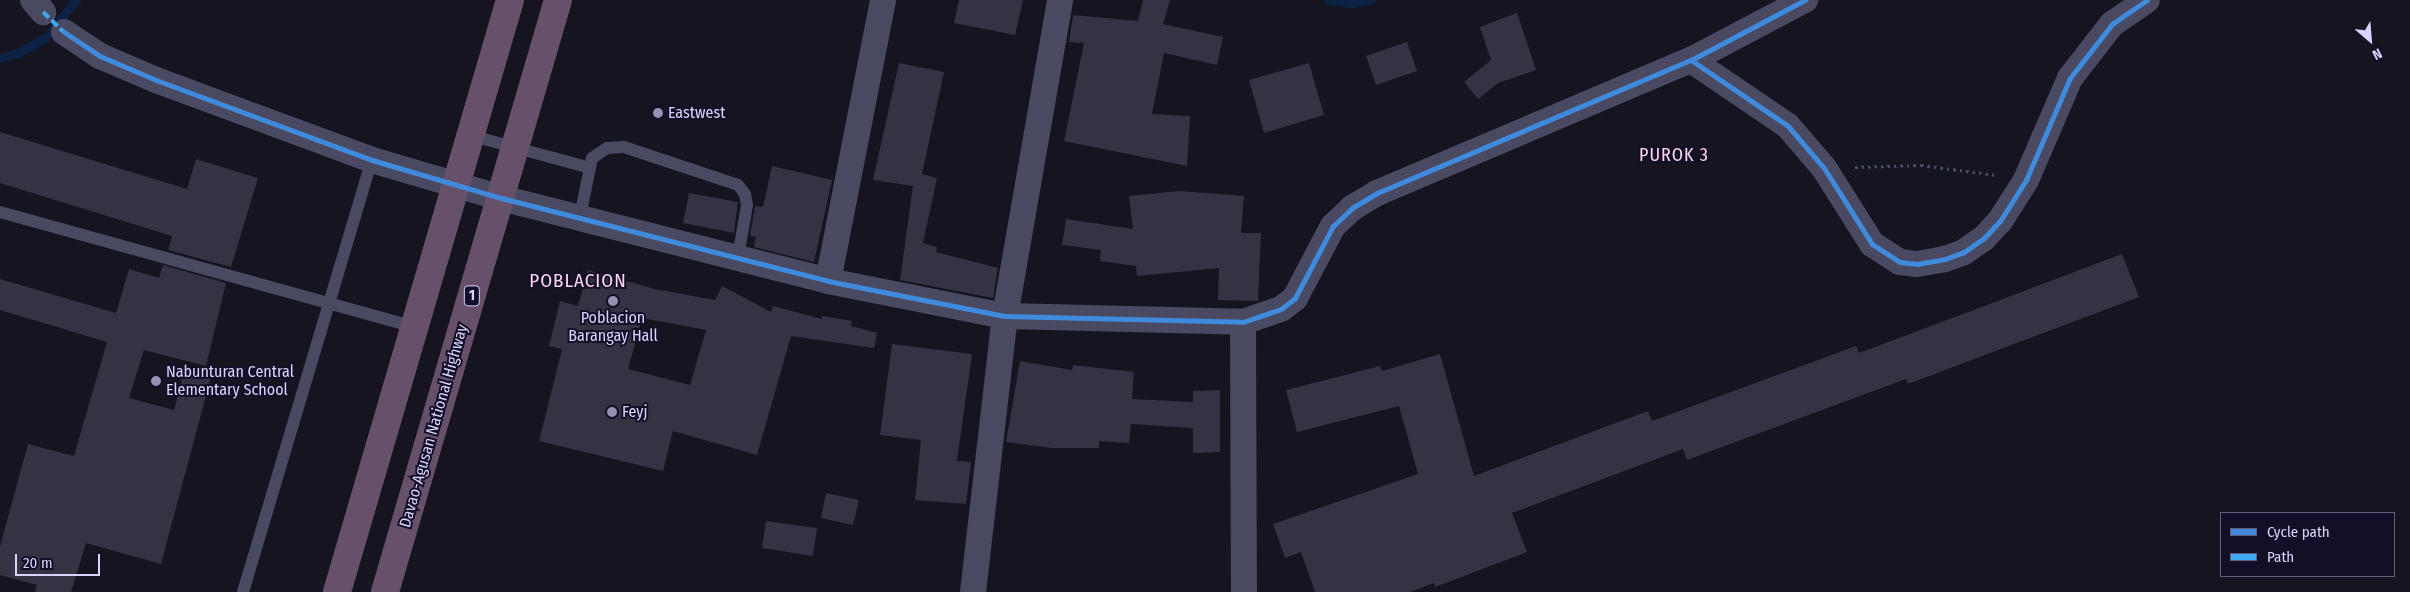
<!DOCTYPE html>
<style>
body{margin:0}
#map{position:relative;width:2410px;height:592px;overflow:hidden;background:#161421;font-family:"Fira Sans Condensed",sans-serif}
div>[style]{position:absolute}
.stream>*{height:9px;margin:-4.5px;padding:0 4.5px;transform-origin:4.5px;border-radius:4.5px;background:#0d2144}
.building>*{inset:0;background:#343243}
.path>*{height:3px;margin-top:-1.5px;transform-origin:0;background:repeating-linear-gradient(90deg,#44505f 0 2.5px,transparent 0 6.5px)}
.lane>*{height:12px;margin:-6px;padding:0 6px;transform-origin:6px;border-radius:6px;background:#4a4962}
.street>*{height:26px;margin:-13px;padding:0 13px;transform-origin:13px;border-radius:13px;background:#4a4962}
.highway>*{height:28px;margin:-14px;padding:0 14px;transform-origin:14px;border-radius:14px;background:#67516a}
.quiet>*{height:4px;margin-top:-2px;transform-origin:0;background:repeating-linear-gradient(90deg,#3fa9f5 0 8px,transparent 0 12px)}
.cycleway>*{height:5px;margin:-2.5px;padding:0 2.5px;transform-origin:2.5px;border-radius:2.5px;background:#408adc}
.dots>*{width:14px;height:14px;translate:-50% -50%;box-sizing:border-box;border:2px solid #130f26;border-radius:50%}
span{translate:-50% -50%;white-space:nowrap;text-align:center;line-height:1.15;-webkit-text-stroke:4px #130f26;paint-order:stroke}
.shield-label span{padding:1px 4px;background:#130f26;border:1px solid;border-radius:4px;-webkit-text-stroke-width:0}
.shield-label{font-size:15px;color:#d9d4ff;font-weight:700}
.poi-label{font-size:16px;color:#d9d4ff}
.left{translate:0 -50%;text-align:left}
.street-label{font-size:16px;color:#d9d4ff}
.neighbourhood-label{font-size:18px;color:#ffd6f0;letter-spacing:1px}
.quarter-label{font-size:19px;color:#ffd6f0;letter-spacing:1px}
.legend{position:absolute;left:2220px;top:512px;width:175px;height:65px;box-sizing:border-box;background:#130f26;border:1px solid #625e7d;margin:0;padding:6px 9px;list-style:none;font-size:15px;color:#d9d4ff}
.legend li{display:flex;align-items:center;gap:10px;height:25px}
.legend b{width:25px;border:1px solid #625e7d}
.north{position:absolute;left:2345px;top:15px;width:50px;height:50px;-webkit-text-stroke:4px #130f26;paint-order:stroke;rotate:153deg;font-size:14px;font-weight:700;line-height:20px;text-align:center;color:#d9d4ff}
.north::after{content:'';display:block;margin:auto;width:18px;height:22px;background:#d9d4ff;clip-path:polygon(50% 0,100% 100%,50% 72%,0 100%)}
.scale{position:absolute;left:15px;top:554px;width:85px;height:22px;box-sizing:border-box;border:2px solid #d9d4ff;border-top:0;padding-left:6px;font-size:15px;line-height:18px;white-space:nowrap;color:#d9d4ff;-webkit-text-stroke:4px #130f26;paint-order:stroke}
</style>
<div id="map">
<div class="stream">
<i style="left:1329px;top:0;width:21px;rotate:8deg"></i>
<i style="left:1350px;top:3px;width:21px;rotate:-8deg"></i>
<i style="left:0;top:58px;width:19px;rotate:-16deg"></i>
<i style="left:18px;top:53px;width:32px;rotate:-30deg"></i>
<i style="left:46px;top:37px;width:48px;rotate:-51deg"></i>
</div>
<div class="building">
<i style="clip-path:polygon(959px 0,1023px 0,1015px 35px,954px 23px)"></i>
<i style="clip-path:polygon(1143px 0,1170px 0,1163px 24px,1223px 37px,1217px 65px,1164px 53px,1152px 114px,1190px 116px,1187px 166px,1064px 141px,1084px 43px,1069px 42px,1073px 15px,1138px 21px)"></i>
<i style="clip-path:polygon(1517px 13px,1536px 70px,1498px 83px,1478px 99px,1464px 82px,1491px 60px,1480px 27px)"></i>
<i style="clip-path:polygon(1407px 42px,1417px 71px,1376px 85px,1366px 56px)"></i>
<i style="clip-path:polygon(899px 63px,944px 72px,922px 174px,937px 178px,923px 243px,937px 247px,936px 252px,998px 268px,993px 298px,900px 280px,913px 186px,873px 180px)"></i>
<i style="clip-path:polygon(1309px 63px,1324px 115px,1264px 133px,1249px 80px)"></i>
<i style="clip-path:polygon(0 132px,187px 189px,196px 159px,258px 178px,231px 267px,168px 250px,172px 236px,0 183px)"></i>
<i style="clip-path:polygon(772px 166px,832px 180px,814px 262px,754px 247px,756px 237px,750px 236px,755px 206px,763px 207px)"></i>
<i style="clip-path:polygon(1180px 191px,1244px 196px,1241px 233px,1261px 233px,1258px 301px,1218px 300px,1219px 268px,1137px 276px,1136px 266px,1100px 261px,1101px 250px,1062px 245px,1066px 219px,1133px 229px,1129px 196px)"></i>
<i style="clip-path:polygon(689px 193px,738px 202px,734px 233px,683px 223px)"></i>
<i style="clip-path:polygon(2122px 254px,2139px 297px,1908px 384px,1906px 379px,1687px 460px,1683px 449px,1512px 513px,1527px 552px,1435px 587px,1434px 583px,1410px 592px,1315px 592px,1301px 552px,1285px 558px,1273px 524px,1418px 474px,1399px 406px,1297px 432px,1286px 390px,1380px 366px,1382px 371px,1440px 354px,1474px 476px,1648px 411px,1652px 421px,1856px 346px,1859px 353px)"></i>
<i style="clip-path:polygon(163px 265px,226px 283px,206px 366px,144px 350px,129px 398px,174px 410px,184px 370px,211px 377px,161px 564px,86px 543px,71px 592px,35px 592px,37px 585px,0 575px,0 546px,28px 444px,74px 456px,107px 342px,0 310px,0 279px,116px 313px,129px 269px,159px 278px)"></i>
<i style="clip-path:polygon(evenodd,588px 270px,655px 289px,715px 300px,722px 286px,771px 312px,773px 306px,822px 319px,822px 316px,852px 321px,851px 326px,877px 333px,874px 348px,791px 336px,757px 455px,673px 431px,663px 471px,539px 441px,562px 349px,549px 346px,560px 301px,578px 306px,588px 270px,642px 318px,706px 330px,690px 385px,628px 369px,642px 318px)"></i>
<i style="clip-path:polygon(892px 344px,972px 354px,957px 461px,971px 462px,966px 504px,915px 500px,921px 440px,880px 435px)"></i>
<i style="clip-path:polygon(1020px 361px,1072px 370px,1073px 365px,1134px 372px,1132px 399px,1193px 402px,1193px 391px,1220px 390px,1220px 452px,1193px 453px,1193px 428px,1131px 424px,1129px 443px,1099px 441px,1099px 448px,1052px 448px,1006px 442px)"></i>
<i style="clip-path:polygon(826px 493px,859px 500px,853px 525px,821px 518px)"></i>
<i style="clip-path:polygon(766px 521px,817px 528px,813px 556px,762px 548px)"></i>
</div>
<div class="path">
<i style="left:1855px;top:167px;width:66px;rotate:-1.7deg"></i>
<i style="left:1921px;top:165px;width:76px;rotate:7.6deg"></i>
</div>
<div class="lane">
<i style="left:469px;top:135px;width:122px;rotate:15.2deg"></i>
<i style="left:0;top:212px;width:427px;rotate:15.5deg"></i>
<i style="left:580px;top:216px;width:59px;rotate:-78.3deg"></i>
<i style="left:592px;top:158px;width:18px;rotate:-34deg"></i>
<i style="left:607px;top:148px;width:17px;rotate:-3deg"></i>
<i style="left:624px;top:147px;width:120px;rotate:18.4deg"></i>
<i style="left:738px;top:185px;width:11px;rotate:52deg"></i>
<i style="left:745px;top:194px;width:11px;rotate:80deg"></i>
<i style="left:747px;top:205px;width:53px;rotate:99.8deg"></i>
<i style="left:243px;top:592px;width:451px;rotate:-73.4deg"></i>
</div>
<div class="street">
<i style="left:33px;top:0;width:16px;rotate:50deg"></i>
<i style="left:64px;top:32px;width:43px;rotate:33.7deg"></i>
<i style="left:100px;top:56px;width:61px;rotate:23.2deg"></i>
<i style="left:156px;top:80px;width:230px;rotate:20.3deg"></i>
<i style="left:372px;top:160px;width:134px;rotate:16.4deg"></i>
<i style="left:501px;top:198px;width:337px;rotate:14.2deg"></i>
<i style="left:828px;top:281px;width:180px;rotate:11.2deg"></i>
<i style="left:1005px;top:316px;width:238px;rotate:1.4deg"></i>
<i style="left:1243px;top:322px;width:40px;rotate:-18.9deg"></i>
<i style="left:1281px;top:309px;width:18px;rotate:-38deg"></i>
<i style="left:1295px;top:298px;width:81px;rotate:-62.2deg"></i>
<i style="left:1333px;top:226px;width:26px;rotate:-43deg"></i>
<i style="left:1352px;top:208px;width:29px;rotate:-31deg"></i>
<i style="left:1377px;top:193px;width:341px;rotate:-23deg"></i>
<i style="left:1691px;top:60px;width:129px;rotate:-27.8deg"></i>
<i style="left:1691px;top:60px;width:117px;rotate:34.2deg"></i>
<i style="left:1788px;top:126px;width:55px;rotate:49.4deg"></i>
<i style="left:1824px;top:168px;width:90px;rotate:57.7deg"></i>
<i style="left:1872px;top:244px;width:33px;rotate:33deg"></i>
<i style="left:1900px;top:262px;width:17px;rotate:7deg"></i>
<i style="left:1917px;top:264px;width:28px;rotate:-10deg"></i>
<i style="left:1945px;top:259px;width:20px;rotate:-20deg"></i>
<i style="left:1964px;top:252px;width:24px;rotate:-35deg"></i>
<i style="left:1984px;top:238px;width:23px;rotate:-47deg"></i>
<i style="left:2000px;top:221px;width:49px;rotate:-57.6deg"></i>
<i style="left:2026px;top:180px;width:111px;rotate:-66.7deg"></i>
<i style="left:2070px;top:78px;width:68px;rotate:-52.1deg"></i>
<i style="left:2112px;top:24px;width:42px;rotate:-34.4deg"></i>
<i style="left:828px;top:281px;width:286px;rotate:-78.9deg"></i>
<i style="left:1243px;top:322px;width:270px;rotate:89.8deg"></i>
<i style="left:973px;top:592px;width:278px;rotate:-83.4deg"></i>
<i style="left:1005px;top:316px;width:321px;rotate:-80.1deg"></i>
</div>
<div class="highway">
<i style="left:337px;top:592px;width:617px;rotate:-73.71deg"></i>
<i style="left:385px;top:592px;width:617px;rotate:-73.71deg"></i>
</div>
<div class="quiet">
<i style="left:43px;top:12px;width:29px;rotate:44deg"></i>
</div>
<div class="cycleway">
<i style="left:64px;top:32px;width:43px;rotate:33.7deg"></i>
<i style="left:100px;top:56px;width:61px;rotate:23.2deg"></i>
<i style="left:156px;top:80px;width:230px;rotate:20.3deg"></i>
<i style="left:372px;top:160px;width:134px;rotate:16.4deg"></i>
<i style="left:501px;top:198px;width:337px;rotate:14.2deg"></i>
<i style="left:828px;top:281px;width:180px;rotate:11.2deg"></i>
<i style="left:1005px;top:316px;width:238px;rotate:1.4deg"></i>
<i style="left:1243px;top:322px;width:40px;rotate:-18.9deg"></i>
<i style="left:1281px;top:309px;width:18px;rotate:-38deg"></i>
<i style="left:1295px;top:298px;width:81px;rotate:-62.2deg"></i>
<i style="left:1333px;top:226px;width:26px;rotate:-43deg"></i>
<i style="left:1352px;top:208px;width:29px;rotate:-31deg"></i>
<i style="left:1377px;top:193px;width:341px;rotate:-23deg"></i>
<i style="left:1691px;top:60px;width:129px;rotate:-27.8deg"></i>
<i style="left:1691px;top:60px;width:117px;rotate:34.2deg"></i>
<i style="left:1788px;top:126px;width:55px;rotate:49.4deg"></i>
<i style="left:1824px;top:168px;width:90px;rotate:57.7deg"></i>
<i style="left:1872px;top:244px;width:33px;rotate:33deg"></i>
<i style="left:1900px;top:262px;width:17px;rotate:7deg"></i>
<i style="left:1917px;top:264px;width:28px;rotate:-10deg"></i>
<i style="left:1945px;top:259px;width:20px;rotate:-20deg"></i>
<i style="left:1964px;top:252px;width:24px;rotate:-35deg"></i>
<i style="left:1984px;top:238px;width:23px;rotate:-47deg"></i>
<i style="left:2000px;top:221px;width:49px;rotate:-57.6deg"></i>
<i style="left:2026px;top:180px;width:111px;rotate:-66.7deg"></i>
<i style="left:2070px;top:78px;width:68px;rotate:-52.1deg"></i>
<i style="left:2112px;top:24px;width:42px;rotate:-34.4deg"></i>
</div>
<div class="dots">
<i style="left:658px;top:113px;background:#9591b1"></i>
<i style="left:613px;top:301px;background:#9591b1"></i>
<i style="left:156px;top:381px;background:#9591b1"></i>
<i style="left:612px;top:412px;background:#9591b1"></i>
</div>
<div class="shield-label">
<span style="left:472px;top:296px">1</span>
</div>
<div class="poi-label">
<span class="left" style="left:668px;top:113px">Eastwest</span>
<span style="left:613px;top:327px">Poblacion<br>Barangay Hall</span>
<span class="left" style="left:166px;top:381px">Nabunturan Central<br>Elementary School</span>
<span class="left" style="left:622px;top:412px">Feyj</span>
</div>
<div class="street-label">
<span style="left:434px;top:426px;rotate:-74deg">Davao-Agusan National Highway</span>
</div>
<div class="neighbourhood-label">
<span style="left:1674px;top:155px">PUROK 3</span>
</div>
<div class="quarter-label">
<span style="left:578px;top:281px">POBLACION</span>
</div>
<ul class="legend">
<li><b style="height:6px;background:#408adc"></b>Cycle path</li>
<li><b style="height:6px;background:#3fa9f5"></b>Path</li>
</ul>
<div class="north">N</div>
<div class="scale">20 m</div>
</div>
